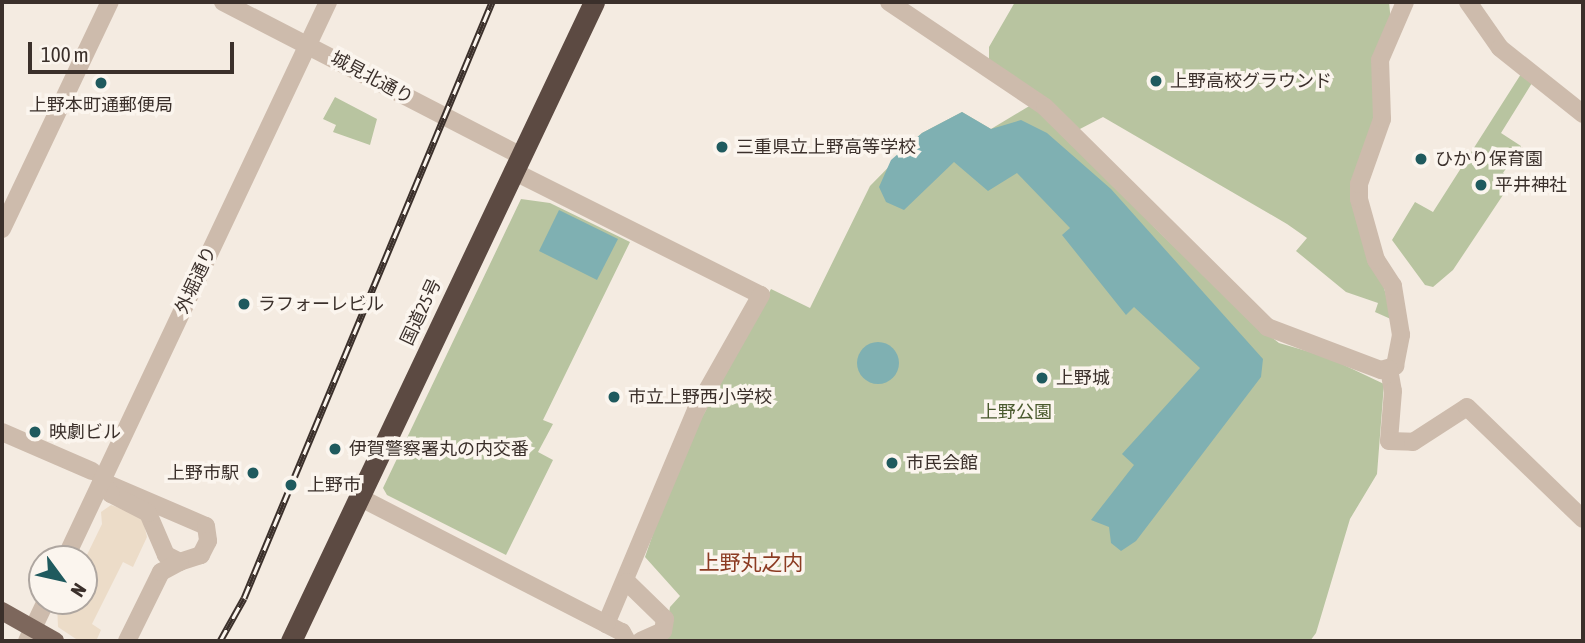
<!DOCTYPE html>
<meta charset="utf-8">
<style>
body{margin:0}
#map{position:relative;width:1585px;height:643px;overflow:hidden;background:#f4ebe1;font-family:"Asap Condensed","Noto Sans JP",sans-serif}
div>[style]{position:absolute}
.green>*{inset:0;background:#b8c4a0}
.plaza>*{inset:0;background:#ecdcc8}
.water>*{inset:0;background:#7fb0b2}
.round{border-radius:50%}
.minor>*{height:18px;margin:-9px;padding:0 9px;transform-origin:9px;border-radius:9px;background:#cdbbac}
.major>*{height:18px;margin:-9px;padding:0 9px;transform-origin:9px;border-radius:9px;background:#7d675c}
.highway>*{height:21px;margin:-10.5px;padding:0 10.5px;transform-origin:10.5px;border-radius:10.5px;background:#5c4a42}
.rail>*{height:7px;margin-top:-3.5px;transform-origin:0;background:repeating-linear-gradient(90deg,#fbf5ee 0 13px,#3b302b 0 26px);box-sizing:border-box;border-block:2px solid #3b302b}
.dots>*{width:19px;height:19px;translate:-50% -50%;box-sizing:border-box;border:4px solid #fbf5ee;border-radius:50%}
span{translate:-50% -50%;white-space:nowrap;text-align:center;line-height:1.15;-webkit-text-stroke:7px #fbf5ee;paint-order:stroke}
.street-label{font-size:18px;color:#3b302b}
.poi-label{font-size:18px;color:#3b302b}
.left{translate:0 -50%;text-align:left}
.right{translate:-100% -50%;text-align:right}
.park-label{font-size:18px;color:#4a5a2e}
.quarter-label{font-size:21px;color:#8c3b22}
.frame{position:absolute;inset:0;border:4px solid #3b302b;pointer-events:none}
.north{position:absolute;left:28px;top:545px;width:70px;height:70px;box-sizing:border-box;background:#fbf5ee;border:2px solid #aea6a0;border-radius:50%;rotate:123deg;font-size:19px;font-weight:700;line-height:28px;text-align:center;color:#3b302b}
.north::after{content:'';display:block;margin:auto;width:24px;height:32px;background:#1f5a5e;clip-path:polygon(50% 0,100% 100%,50% 72%,0 100%)}
.scale{position:absolute;left:28px;top:42px;width:206px;height:32px;box-sizing:border-box;border:4px solid #3b302b;border-top:0;padding-left:9px;font-size:21px;line-height:24px;white-space:nowrap;color:#3b302b;-webkit-text-stroke:5px #fbf5ee;paint-order:stroke}
</style>
<div id="map">
<div class="green">
<i style="clip-path:polygon(1015px 2px,1389px 2px,1391px 22px,1378px 117px,1354px 181px,1393px 320px,1375px 312px,1378px 303px,1346px 292px,1296px 251px,1307px 238px,1287px 224px,1103px 117px,1078px 130px,989px 61px,989px 47px)"></i>
<i style="clip-path:polygon(1521px 74px,1532px 83px,1501px 133px,1521px 146px,1503px 173px,1513px 180px,1453px 270px,1433px 287px,1425px 285px,1392px 240px,1415px 202px,1433px 212px)"></i>
<i style="clip-path:polygon(335px 97px,377px 119px,370px 145px,333px 132px,336px 125px,323px 119px)"></i>
<i style="clip-path:polygon(1031px 105px,1141px 208px,1154px 227px,1252px 322px,1279px 343px,1327px 357px,1384px 384px,1377px 474px,1350px 519px,1316px 633px,1310px 641px,664px 641px,670px 607px,680px 596px,645px 557px,678px 462px,771px 289px,810px 308px,870px 186px,922px 133px,962px 112px,991px 129px)"></i>
<i style="clip-path:polygon(521px 199px,550px 203px,630px 242px,543px 420px,553px 424px,538px 452px,553px 460px,506px 555px,387px 495px,383px 488px)"></i>
</div>
<div class="plaza">
<i style="clip-path:polygon(111px 505px,142px 516px,147px 537px,133px 567px,123px 562px,92px 624px,101px 630px,97px 639px,101px 641px,79px 641px,58px 627px,57px 604px,84px 601px,84px 561px,102px 524px,101px 512px)"></i>
</div>
<div class="water">
<i style="clip-path:polygon(962px 112px,991px 129px,1021px 120px,1047px 133px,1111px 189px,1263px 359px,1261px 377px,1136px 541px,1121px 551px,1111px 543px,1109px 527px,1091px 520px,1134px 465px,1122px 454px,1200px 368px,1134px 307px,1126px 315px,1062px 235px,1070px 228px,1017px 173px,988px 191px,954px 162px,904px 210px,886px 202px,879px 187px,891px 160px,922px 133px)"></i>
<i style="clip-path:polygon(559px 210px,618px 239px,597px 280px,539px 251px)"></i>
<i class="round" style="left:857px;top:342px;width:42px;height:42px"></i>
</div>
<div class="minor">
<i style="left:223px;top:2px;width:334px;rotate:27.3deg"></i>
<i style="left:889px;top:2px;width:188px;rotate:33.9deg"></i>
<i style="left:1045px;top:107px;width:313px;rotate:44.7deg"></i>
<i style="left:1267px;top:327px;width:122px;rotate:20.7deg"></i>
<i style="left:1381px;top:370px;width:15px;rotate:-16deg"></i>
<i style="left:1395px;top:366px;width:32px;rotate:-79deg"></i>
<i style="left:1401px;top:335px;width:50px;rotate:-99.3deg"></i>
<i style="left:1393px;top:286px;width:31px;rotate:-123deg"></i>
<i style="left:1376px;top:260px;width:63px;rotate:-105.6deg"></i>
<i style="left:1359px;top:199px;width:15px;rotate:-90deg"></i>
<i style="left:1359px;top:184px;width:69px;rotate:-70.5deg"></i>
<i style="left:1382px;top:119px;width:59px;rotate:-91.9deg"></i>
<i style="left:1380px;top:60px;width:63px;rotate:-66.7deg"></i>
<i style="left:1468px;top:2px;width:56px;rotate:55.2deg"></i>
<i style="left:1500px;top:48px;width:106px;rotate:38.5deg"></i>
<i style="left:513px;top:171px;width:277px;rotate:26.6deg"></i>
<i style="left:761px;top:295px;width:132px;rotate:119.5deg"></i>
<i style="left:696px;top:410px;width:232px;rotate:112.8deg"></i>
<i style="left:606px;top:624px;width:18px;rotate:27deg"></i>
<i style="left:622px;top:632px;width:10px;rotate:61deg"></i>
<i style="left:2px;top:229px;width:251px;rotate:-64.6deg"></i>
<i style="left:1389px;top:369px;width:22px;rotate:80deg"></i>
<i style="left:1393px;top:391px;width:50px;rotate:94.6deg"></i>
<i style="left:1389px;top:441px;width:24px;rotate:2deg"></i>
<i style="left:1413px;top:442px;width:64px;rotate:-32.9deg"></i>
<i style="left:1467px;top:407px;width:161px;rotate:44deg"></i>
<i style="left:2px;top:432px;width:98px;rotate:23.4deg"></i>
<i style="left:101px;top:481px;width:114px;rotate:23.2deg"></i>
<i style="left:206px;top:526px;width:15px;rotate:82deg"></i>
<i style="left:208px;top:541px;width:16px;rotate:117deg"></i>
<i style="left:201px;top:555px;width:22px;rotate:162deg"></i>
<i style="left:180px;top:562px;width:16px;rotate:-153deg"></i>
<i style="left:166px;top:555px;width:46px;rotate:-113.2deg"></i>
<i style="left:148px;top:513px;width:42px;rotate:-152.8deg"></i>
<i style="left:111px;top:494px;width:16px;rotate:-128deg"></i>
<i style="left:359px;top:497px;width:278px;rotate:27.2deg"></i>
<i style="left:65px;top:559px;width:616px;rotate:-64.72deg"></i>
<i style="left:627px;top:582px;width:53px;rotate:44.2deg"></i>
<i style="left:665px;top:619px;width:12px;rotate:99deg"></i>
<i style="left:663px;top:631px;width:24px;rotate:156deg"></i>
<i style="left:27px;top:641px;width:44px;rotate:-64.6deg"></i>
<i style="left:127px;top:641px;width:77px;rotate:-63.8deg"></i>
<i style="left:161px;top:572px;width:21px;rotate:-28deg"></i>
</div>
<div class="major">
<i style="left:2px;top:611px;width:61px;rotate:29.5deg"></i>
</div>
<div class="highway">
<i style="left:291px;top:641px;width:707px;rotate:-64.63deg"></i>
</div>
<div class="rail">
<i style="left:220px;top:641px;width:49px;rotate:-60.8deg"></i>
<i style="left:244px;top:598px;width:646px;rotate:-67.41deg"></i>
</div>
<div class="dots">
<i style="left:1156px;top:81px;background:#1f5a5e"></i>
<i style="left:101px;top:83px;background:#1f5a5e"></i>
<i style="left:722px;top:147px;background:#1f5a5e"></i>
<i style="left:1421px;top:159px;background:#1f5a5e"></i>
<i style="left:1481px;top:185px;background:#1f5a5e"></i>
<i style="left:244px;top:304px;background:#1f5a5e"></i>
<i style="left:1042px;top:378px;background:#1f5a5e"></i>
<i style="left:614px;top:397px;background:#1f5a5e"></i>
<i style="left:35px;top:432px;background:#1f5a5e"></i>
<i style="left:335px;top:449px;background:#1f5a5e"></i>
<i style="left:892px;top:463px;background:#1f5a5e"></i>
<i style="left:253px;top:473px;background:#1f5a5e"></i>
<i style="left:291px;top:485px;background:#1f5a5e"></i>
</div>
<div class="street-label">
<span style="left:372px;top:78px;rotate:28deg">城見北通り</span>
<span style="left:196px;top:280px;rotate:-65deg">外堀通り</span>
<span style="left:421px;top:312px;rotate:-65deg">国道25号</span>
</div>
<div class="poi-label">
<span class="left" style="left:1170px;top:81px">上野高校グラウンド</span>
<span style="left:101px;top:105px">上野本町通郵便局</span>
<span class="left" style="left:736px;top:147px">三重県立上野高等学校</span>
<span class="left" style="left:1435px;top:159px">ひかり保育園</span>
<span class="left" style="left:1495px;top:185px">平井神社</span>
<span class="left" style="left:258px;top:304px">ラフォーレビル</span>
<span class="left" style="left:1056px;top:378px">上野城</span>
<span class="left" style="left:628px;top:397px">市立上野西小学校</span>
<span class="left" style="left:49px;top:432px">映劇ビル</span>
<span class="left" style="left:349px;top:449px">伊賀警察署丸の内交番</span>
<span class="left" style="left:906px;top:463px">市民会館</span>
<span class="right" style="left:239px;top:473px">上野市駅</span>
<span class="left" style="left:307px;top:485px">上野市</span>
</div>
<div class="park-label">
<span style="left:1016px;top:412px">上野公園</span>
</div>
<div class="quarter-label">
<span style="left:751px;top:562px">上野丸之内</span>
</div>
<div class="frame"></div>
<div class="north">N</div>
<div class="scale">100 m</div>
</div>
